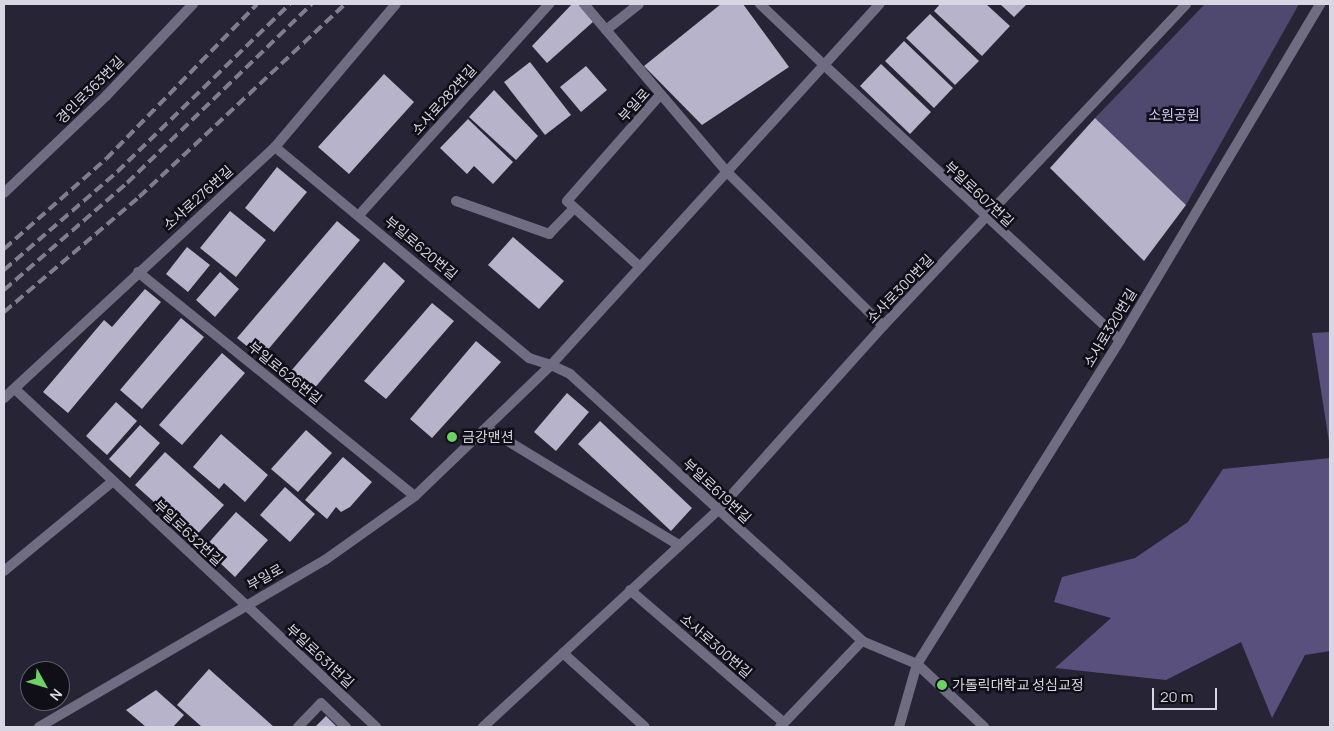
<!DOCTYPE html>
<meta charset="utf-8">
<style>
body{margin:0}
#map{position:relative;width:1334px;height:731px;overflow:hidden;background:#272436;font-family:Manrope,"Noto Sans KR",sans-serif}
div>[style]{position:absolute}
.green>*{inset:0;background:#50496f}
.forest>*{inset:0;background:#59507e}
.building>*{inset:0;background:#b6b3ca}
.service>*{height:10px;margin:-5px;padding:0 5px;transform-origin:5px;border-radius:5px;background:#706d83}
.minor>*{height:10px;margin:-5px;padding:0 5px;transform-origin:5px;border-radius:5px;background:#706d83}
.tertiary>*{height:10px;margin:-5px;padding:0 5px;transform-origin:5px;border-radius:5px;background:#706d83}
.rail>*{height:4px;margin-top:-2px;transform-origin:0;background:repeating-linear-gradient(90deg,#807e8d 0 10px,transparent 0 15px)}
.dots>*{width:14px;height:14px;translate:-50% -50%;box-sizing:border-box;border:2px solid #100f17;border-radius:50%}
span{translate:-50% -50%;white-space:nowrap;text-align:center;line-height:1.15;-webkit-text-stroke:5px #100f17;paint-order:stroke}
.street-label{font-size:14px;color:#d7d6e2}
.park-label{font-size:14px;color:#cec7f4}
.poi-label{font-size:14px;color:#d7d6e2}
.left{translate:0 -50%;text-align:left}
.frame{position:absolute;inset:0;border:5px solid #d7d6e2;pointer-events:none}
.north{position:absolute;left:20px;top:661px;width:50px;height:50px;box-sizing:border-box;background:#100f17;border:1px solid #605f68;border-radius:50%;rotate:129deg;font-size:14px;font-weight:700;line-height:20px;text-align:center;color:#d7d6e2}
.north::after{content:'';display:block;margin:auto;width:18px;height:22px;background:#6cd362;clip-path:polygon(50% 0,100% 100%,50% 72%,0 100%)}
.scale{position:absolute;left:1152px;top:688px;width:65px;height:22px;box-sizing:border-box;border:2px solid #d7d6e2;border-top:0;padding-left:6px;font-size:15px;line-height:18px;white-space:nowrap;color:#d7d6e2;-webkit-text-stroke:4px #100f17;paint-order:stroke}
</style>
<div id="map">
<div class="green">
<i style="clip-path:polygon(1205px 4px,1299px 4px,1186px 205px,1095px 118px)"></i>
</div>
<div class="forest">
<i style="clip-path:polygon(1330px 332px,1330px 448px,1312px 333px)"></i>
<i style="clip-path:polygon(1330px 458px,1330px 651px,1305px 655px,1272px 718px,1241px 642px,1166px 680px,1055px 668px,1111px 618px,1054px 602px,1062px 577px,1135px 558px,1188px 522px,1223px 469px)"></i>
</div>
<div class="building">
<i style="clip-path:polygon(572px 4px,578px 4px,594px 21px,547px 63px,532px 46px)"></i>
<i style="clip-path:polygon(721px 4px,743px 4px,789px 67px,702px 125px,644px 66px)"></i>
<i style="clip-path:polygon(940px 4px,986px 4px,1010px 26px,982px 56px,934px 11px)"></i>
<i style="clip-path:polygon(1000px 4px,1027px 4px,1014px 17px)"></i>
<i style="clip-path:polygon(930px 14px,979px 61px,955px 85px,906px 38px)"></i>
<i style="clip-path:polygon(904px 41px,953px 88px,934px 108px,885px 61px)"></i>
<i style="clip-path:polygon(530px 62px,571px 115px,545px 135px,504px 82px)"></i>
<i style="clip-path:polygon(881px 64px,931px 112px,910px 134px,860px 86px)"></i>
<i style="clip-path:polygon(586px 66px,607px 90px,581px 112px,560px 87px)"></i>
<i style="clip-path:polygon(384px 74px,414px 102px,349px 174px,318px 147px)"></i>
<i style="clip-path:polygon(494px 90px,538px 136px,516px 160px,469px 117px)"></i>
<i style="clip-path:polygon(1095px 118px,1186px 205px,1144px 261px,1050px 168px)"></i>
<i style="clip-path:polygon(468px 119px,513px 162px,493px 184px,474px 166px,467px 174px,440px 148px)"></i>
<i style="clip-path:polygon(277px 167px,307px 192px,274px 232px,245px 208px)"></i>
<i style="clip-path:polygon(230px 211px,266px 240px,236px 277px,200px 248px)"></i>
<i style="clip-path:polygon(337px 221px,360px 240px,261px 358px,237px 338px)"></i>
<i style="clip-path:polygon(513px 237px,564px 281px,539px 309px,488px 265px)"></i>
<i style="clip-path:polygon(187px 247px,210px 265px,188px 292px,166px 274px)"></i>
<i style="clip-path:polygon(384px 262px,405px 281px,307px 397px,285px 378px)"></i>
<i style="clip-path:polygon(220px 272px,239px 289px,215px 317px,196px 300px)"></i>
<i style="clip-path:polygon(145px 289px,161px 302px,68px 413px,43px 392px,104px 320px,112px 327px)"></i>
<i style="clip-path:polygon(432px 303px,454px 321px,386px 399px,364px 381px)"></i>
<i style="clip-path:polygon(181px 318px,204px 337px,142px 409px,120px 390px)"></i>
<i style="clip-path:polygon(476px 341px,501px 362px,432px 438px,410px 419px)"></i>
<i style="clip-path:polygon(222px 353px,245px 373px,182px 445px,159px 425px)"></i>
<i style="clip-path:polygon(567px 393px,589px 412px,556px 451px,534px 432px)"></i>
<i style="clip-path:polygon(116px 402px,137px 421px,107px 455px,86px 436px)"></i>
<i style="clip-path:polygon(600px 421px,692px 508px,671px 531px,578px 444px)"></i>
<i style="clip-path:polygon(140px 425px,160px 443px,130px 478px,109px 459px)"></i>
<i style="clip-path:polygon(306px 430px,332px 453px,298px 492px,271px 469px)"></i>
<i style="clip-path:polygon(221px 434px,268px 475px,245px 502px,224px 483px,219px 489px,193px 467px)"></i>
<i style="clip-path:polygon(165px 452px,224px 505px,194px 538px,135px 485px)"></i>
<i style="clip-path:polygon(343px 457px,372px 482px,350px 507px,341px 512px,336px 507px,327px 519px,305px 500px)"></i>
<i style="clip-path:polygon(285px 487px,315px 514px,290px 542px,260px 515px)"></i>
<i style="clip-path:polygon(236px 512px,268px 540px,235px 577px,204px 548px)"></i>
<i style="clip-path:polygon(209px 669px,274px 727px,202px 727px,177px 705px)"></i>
<i style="clip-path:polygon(156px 690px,184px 715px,173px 727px,146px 727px,126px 710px)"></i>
<i style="clip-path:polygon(326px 716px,337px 727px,315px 727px)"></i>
</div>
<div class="service">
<i style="left:584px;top:4px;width:221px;rotate:49.6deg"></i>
<i style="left:727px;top:172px;width:219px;rotate:44.6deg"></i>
<i style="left:760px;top:4px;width:87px;rotate:43.6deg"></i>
<i style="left:606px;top:30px;width:42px;rotate:-38.2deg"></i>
<i style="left:275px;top:147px;width:330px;rotate:39.7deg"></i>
<i style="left:529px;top:358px;width:23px;rotate:18deg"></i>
<i style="left:4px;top:193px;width:141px;rotate:-43.6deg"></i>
<i style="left:106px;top:96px;width:127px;rotate:-46.6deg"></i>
<i style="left:456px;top:201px;width:99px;rotate:19.5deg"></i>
<i style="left:549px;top:234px;width:36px;rotate:-46deg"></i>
<i style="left:360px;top:214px;width:283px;rotate:-48deg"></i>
<i style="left:640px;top:267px;width:98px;rotate:-137.9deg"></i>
<i style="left:567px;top:201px;width:142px;rotate:-48.7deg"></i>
<i style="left:138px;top:272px;width:356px;rotate:39deg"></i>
<i style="left:15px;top:389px;width:315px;rotate:43.1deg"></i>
<i style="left:488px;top:429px;width:223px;rotate:31.3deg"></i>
<i style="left:4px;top:571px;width:140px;rotate:-39.5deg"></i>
<i style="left:630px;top:590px;width:203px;rotate:40.8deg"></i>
<i style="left:563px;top:653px;width:110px;rotate:42.1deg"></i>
<i style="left:917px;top:664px;width:92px;rotate:43.2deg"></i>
<i style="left:298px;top:727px;width:33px;rotate:-46deg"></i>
<i style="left:321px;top:703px;width:35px;rotate:44deg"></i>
</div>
<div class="minor">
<i style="left:823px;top:64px;width:405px;rotate:42.9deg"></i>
<i style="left:551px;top:365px;width:21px;rotate:25deg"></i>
<i style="left:570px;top:374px;width:396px;rotate:42.4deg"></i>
<i style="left:862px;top:641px;width:60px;rotate:22.7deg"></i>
<i style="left:4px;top:398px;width:369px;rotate:-42.8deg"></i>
<i style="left:275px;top:147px;width:187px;rotate:-49.8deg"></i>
<i style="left:245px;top:604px;width:180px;rotate:43.2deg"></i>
<i style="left:483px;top:727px;width:318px;rotate:-42.7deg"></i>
<i style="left:717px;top:511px;width:249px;rotate:-48.1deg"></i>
<i style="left:883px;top:326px;width:442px;rotate:-46.7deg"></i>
<i style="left:780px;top:727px;width:119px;rotate:-46.4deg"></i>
<i style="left:899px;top:727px;width:66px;rotate:-74.1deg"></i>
<i style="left:917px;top:664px;width:382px;rotate:-57.9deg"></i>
<i style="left:1120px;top:340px;width:391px;rotate:-59.2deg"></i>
</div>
<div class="tertiary">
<i style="left:39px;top:727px;width:331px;rotate:-30.3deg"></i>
<i style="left:325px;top:560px;width:110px;rotate:-35.4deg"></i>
<i style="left:415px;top:496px;width:189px;rotate:-43.9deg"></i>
<i style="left:551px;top:365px;width:488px;rotate:-47.7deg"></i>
</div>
<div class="rail">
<i style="left:4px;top:249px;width:136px;rotate:-41.4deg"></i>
<i style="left:106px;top:159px;width:216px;rotate:-45.7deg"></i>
<i style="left:4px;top:270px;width:150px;rotate:-40.9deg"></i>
<i style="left:117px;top:172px;width:241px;rotate:-44.2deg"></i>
<i style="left:4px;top:290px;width:163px;rotate:-41deg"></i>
<i style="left:127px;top:183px;width:257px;rotate:-44.1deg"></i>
<i style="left:4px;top:312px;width:177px;rotate:-40.4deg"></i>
<i style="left:139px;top:197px;width:282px;rotate:-43.1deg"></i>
</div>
<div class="dots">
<i style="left:452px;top:437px;background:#6cd362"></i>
<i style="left:942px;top:685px;background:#6cd362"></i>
</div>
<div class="street-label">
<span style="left:90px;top:90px;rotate:-45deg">경인로363번길</span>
<span style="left:444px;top:100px;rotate:-48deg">소사로282번길</span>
<span style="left:634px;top:105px;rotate:-48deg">부일로</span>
<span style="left:979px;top:194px;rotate:43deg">부일로607번길</span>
<span style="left:198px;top:198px;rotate:-42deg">소사로276번길</span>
<span style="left:421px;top:248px;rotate:40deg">부일로620번길</span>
<span style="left:900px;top:289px;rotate:-46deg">소사로300번길</span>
<span style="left:1110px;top:328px;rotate:-59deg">소사로320번길</span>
<span style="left:285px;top:373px;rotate:39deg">부일로626번길</span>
<span style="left:717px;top:491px;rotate:43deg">부일로619번길</span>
<span style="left:188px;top:533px;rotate:43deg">부일로632번길</span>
<span style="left:265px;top:577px;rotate:-29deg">부일로</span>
<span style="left:716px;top:646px;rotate:41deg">소사로300번길</span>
<span style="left:320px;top:656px;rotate:43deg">부일로631번길</span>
</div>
<div class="park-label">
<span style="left:1174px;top:115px">소원공원</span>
</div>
<div class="poi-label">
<span class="left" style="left:462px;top:437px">금강맨션</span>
<span class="left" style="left:952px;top:685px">가톨릭대학교 성심교정</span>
</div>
<div class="frame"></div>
<div class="north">N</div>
<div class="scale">20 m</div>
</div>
